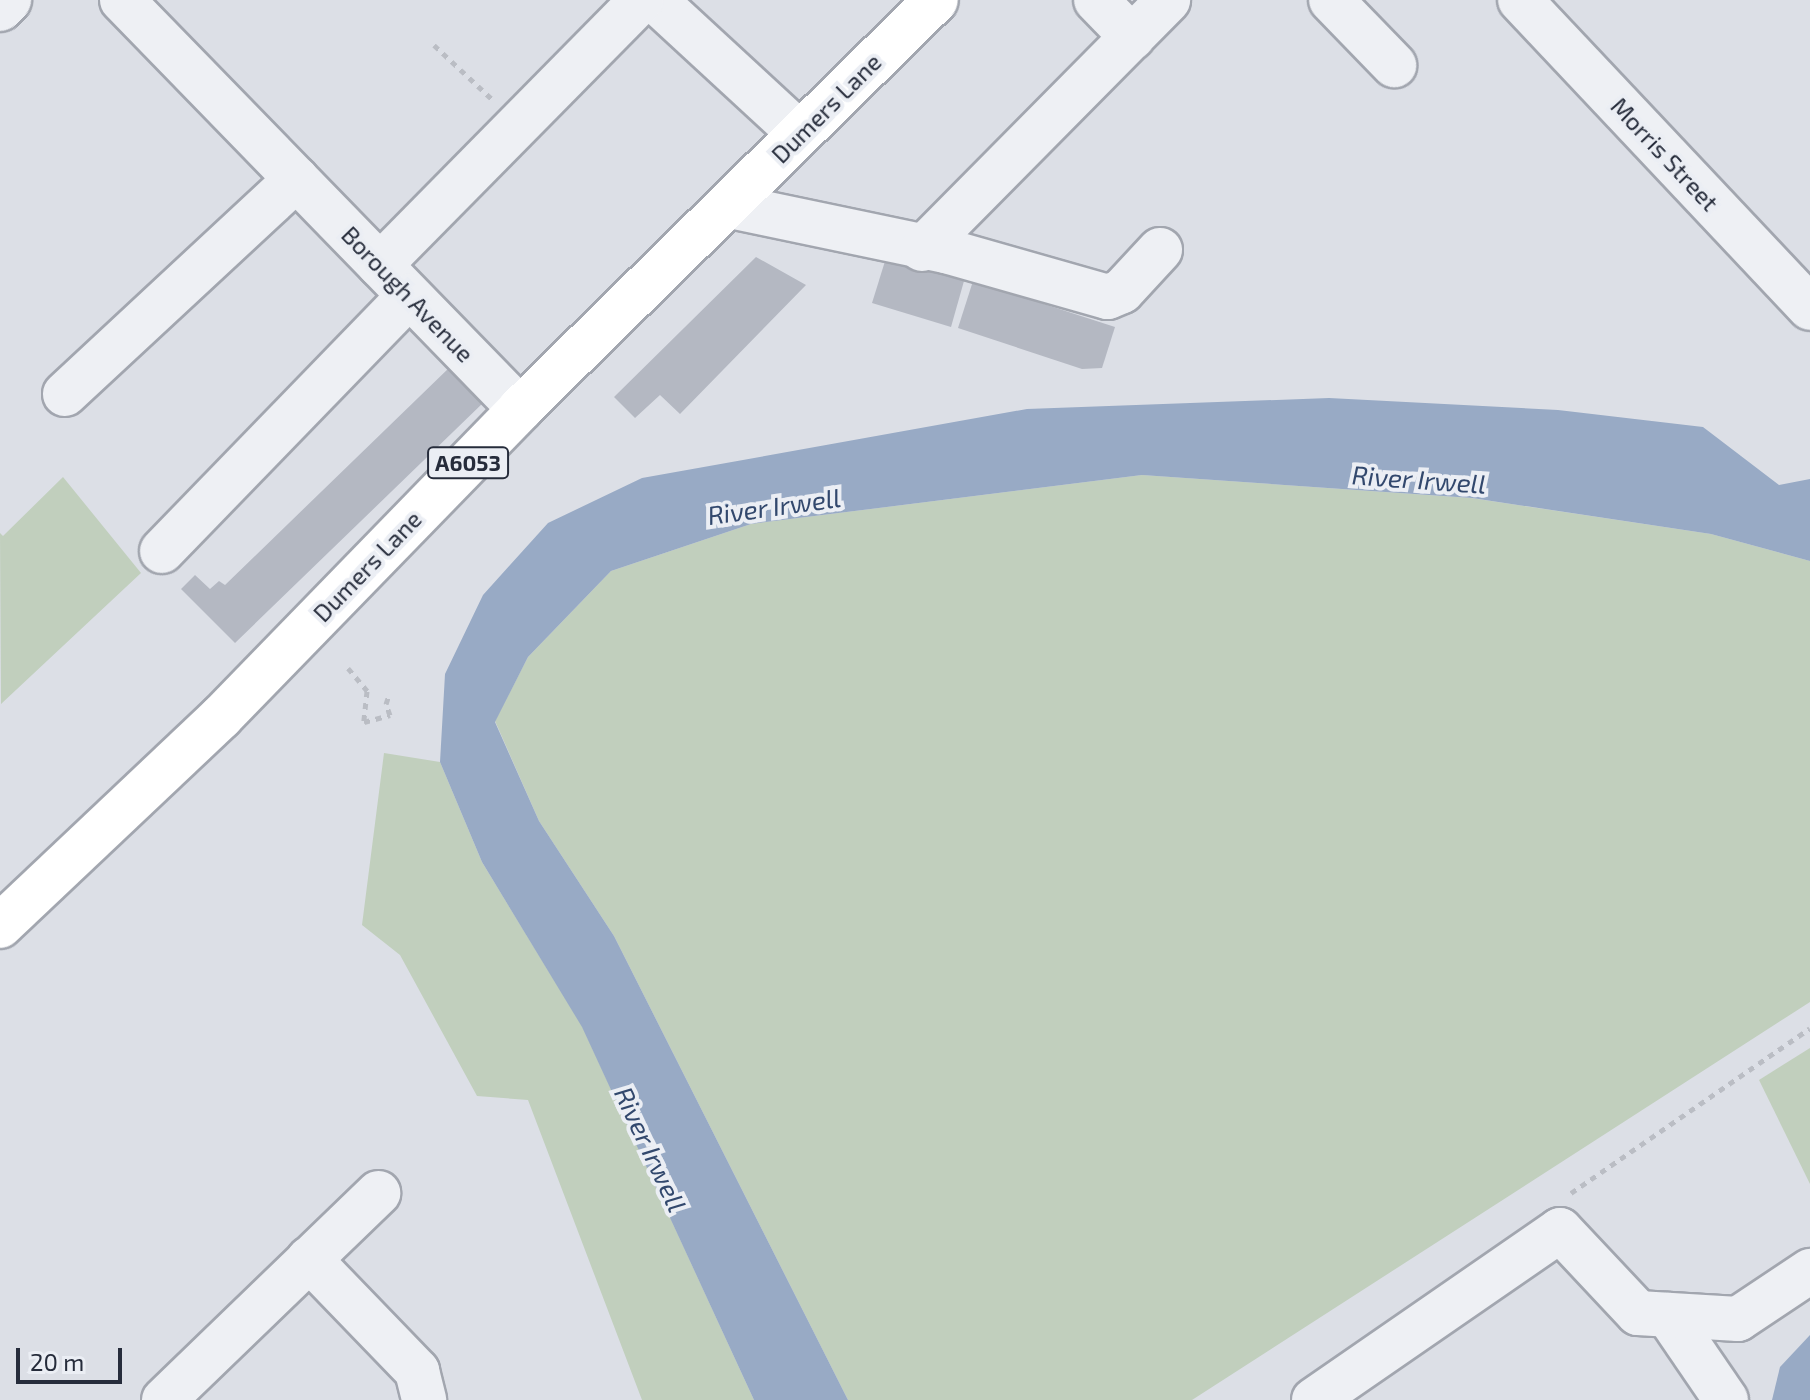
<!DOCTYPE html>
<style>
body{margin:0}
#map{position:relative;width:1810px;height:1400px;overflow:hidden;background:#dcdfe6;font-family:"Exo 2",sans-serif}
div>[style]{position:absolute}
.green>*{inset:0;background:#c1cfbd}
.water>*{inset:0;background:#98aac5}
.building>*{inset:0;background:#b4b8c2}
.path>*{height:5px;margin-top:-2.5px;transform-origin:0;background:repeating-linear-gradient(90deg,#babdc4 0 6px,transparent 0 12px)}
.roads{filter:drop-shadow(2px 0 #a2a6af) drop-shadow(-2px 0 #a2a6af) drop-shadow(0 2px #a2a6af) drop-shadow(0 -2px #a2a6af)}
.minor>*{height:44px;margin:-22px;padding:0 22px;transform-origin:22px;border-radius:22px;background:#eef0f4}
.major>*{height:44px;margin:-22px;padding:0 22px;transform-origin:22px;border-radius:22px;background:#fff}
span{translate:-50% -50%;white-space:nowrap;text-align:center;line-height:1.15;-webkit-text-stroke:8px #ebeef4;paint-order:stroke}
.shield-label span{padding:2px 6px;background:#ebeef4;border:2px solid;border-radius:6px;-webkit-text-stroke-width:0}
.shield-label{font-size:22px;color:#262c3b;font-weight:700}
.street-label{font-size:24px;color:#262c3b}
.water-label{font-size:26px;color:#32486d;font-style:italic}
.scale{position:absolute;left:16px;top:1348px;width:106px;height:36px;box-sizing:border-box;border:4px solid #262c3b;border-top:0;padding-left:10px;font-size:24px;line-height:28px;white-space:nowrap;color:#262c3b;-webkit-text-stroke:6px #ebeef4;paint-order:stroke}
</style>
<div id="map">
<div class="green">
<i style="clip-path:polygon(1142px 475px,1471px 498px,1711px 534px,1810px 561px,1810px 1002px,1192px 1400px,848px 1400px,614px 936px,539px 821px,495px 721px,528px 657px,611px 571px,751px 524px)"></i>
<i style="clip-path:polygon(63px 477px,141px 573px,1px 704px,0 533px,3px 536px)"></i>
<i style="clip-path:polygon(384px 753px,440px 762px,482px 862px,582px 1026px,754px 1400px,642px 1400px,528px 1100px,477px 1096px,400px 955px,362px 925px)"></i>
<i style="clip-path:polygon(1810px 1048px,1810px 1184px,1759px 1080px)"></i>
</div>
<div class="water">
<i style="clip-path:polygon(1329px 398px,1558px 410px,1703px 427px,1779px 485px,1810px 479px,1810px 561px,1711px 534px,1472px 498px,1142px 475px,751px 524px,611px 571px,528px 657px,495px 722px,539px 821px,614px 936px,848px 1400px,754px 1400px,582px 1027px,482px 862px,440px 762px,445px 674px,483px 595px,548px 523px,642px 478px,1027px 409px)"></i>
<i style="clip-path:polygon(1810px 1335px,1810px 1400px,1772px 1400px,1780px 1367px)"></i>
</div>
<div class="building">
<i style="clip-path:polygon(756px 257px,806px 285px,680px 414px,660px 395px,635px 418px,614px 397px)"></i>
<i style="clip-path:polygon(886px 258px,964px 281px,951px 327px,872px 303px)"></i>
<i style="clip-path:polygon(973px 281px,1115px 327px,1102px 368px,1082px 369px,958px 328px)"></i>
<i style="clip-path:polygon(451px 366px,485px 401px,235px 643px,181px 589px,195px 575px,210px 589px,219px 581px,225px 585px)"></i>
</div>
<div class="path">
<i style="left:434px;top:45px;width:79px;rotate:43deg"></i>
<i style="left:348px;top:668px;width:30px;rotate:50deg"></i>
<i style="left:367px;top:691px;width:31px;rotate:96deg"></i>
<i style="left:364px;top:722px;width:27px;rotate:-15deg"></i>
<i style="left:390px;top:715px;width:12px;rotate:-110deg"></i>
<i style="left:386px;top:704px;width:9px;rotate:-72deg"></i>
<i style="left:1571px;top:1193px;width:290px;rotate:-34.6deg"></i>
</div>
<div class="roads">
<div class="minor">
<i style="left:122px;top:0;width:571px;rotate:45.78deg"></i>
<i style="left:655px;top:0;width:195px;rotate:42.7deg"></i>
<i style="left:1096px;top:0;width:52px;rotate:45.8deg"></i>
<i style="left:1331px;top:0;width:91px;rotate:45.9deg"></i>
<i style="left:1520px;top:0;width:423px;rotate:46.7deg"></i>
<i style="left:0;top:9px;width:13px;rotate:-45deg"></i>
<i style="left:730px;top:206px;width:221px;rotate:11.8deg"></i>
<i style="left:946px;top:251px;width:168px;rotate:15.9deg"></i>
<i style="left:1108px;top:297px;width:15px;rotate:-23deg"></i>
<i style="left:1122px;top:291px;width:56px;rotate:-47.2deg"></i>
<i style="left:922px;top:249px;width:350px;rotate:-45.3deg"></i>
<i style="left:380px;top:265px;width:372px;rotate:-45.4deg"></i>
<i style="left:65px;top:394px;width:316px;rotate:-42.9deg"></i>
<i style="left:162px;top:551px;width:355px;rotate:-45.9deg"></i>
<i style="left:309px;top:1259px;width:156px;rotate:46deg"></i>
<i style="left:417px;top:1371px;width:30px;rotate:76deg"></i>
<i style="left:1668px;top:1315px;width:103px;rotate:55.7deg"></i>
<i style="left:164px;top:1400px;width:298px;rotate:-44deg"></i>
<i style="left:1314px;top:1400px;width:299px;rotate:-34.6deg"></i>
<i style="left:1560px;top:1230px;width:114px;rotate:46.8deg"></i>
<i style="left:1638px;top:1313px;width:100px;rotate:3.4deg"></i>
<i style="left:1738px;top:1319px;width:87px;rotate:-33.7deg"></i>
</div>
<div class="major">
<i style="left:0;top:926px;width:304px;rotate:-43.4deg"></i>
<i style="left:221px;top:717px;width:429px;rotate:-45.8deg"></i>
<i style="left:520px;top:409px;width:583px;rotate:-44.51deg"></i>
</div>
</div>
<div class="shield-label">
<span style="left:468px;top:463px">A6053</span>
</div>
<div class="street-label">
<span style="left:826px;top:108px;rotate:-45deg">Dumers Lane</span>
<span style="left:1665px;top:154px;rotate:47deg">Morris Street</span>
<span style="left:408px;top:294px;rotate:46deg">Borough Avenue</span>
<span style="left:367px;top:566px;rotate:-46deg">Dumers Lane</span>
</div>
<div class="water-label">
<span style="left:1419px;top:479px;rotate:4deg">River Irwell</span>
<span style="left:774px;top:506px;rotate:-8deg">River Irwell</span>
<span style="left:651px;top:1149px;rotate:65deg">River Irwell</span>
</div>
<div class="scale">20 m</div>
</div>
